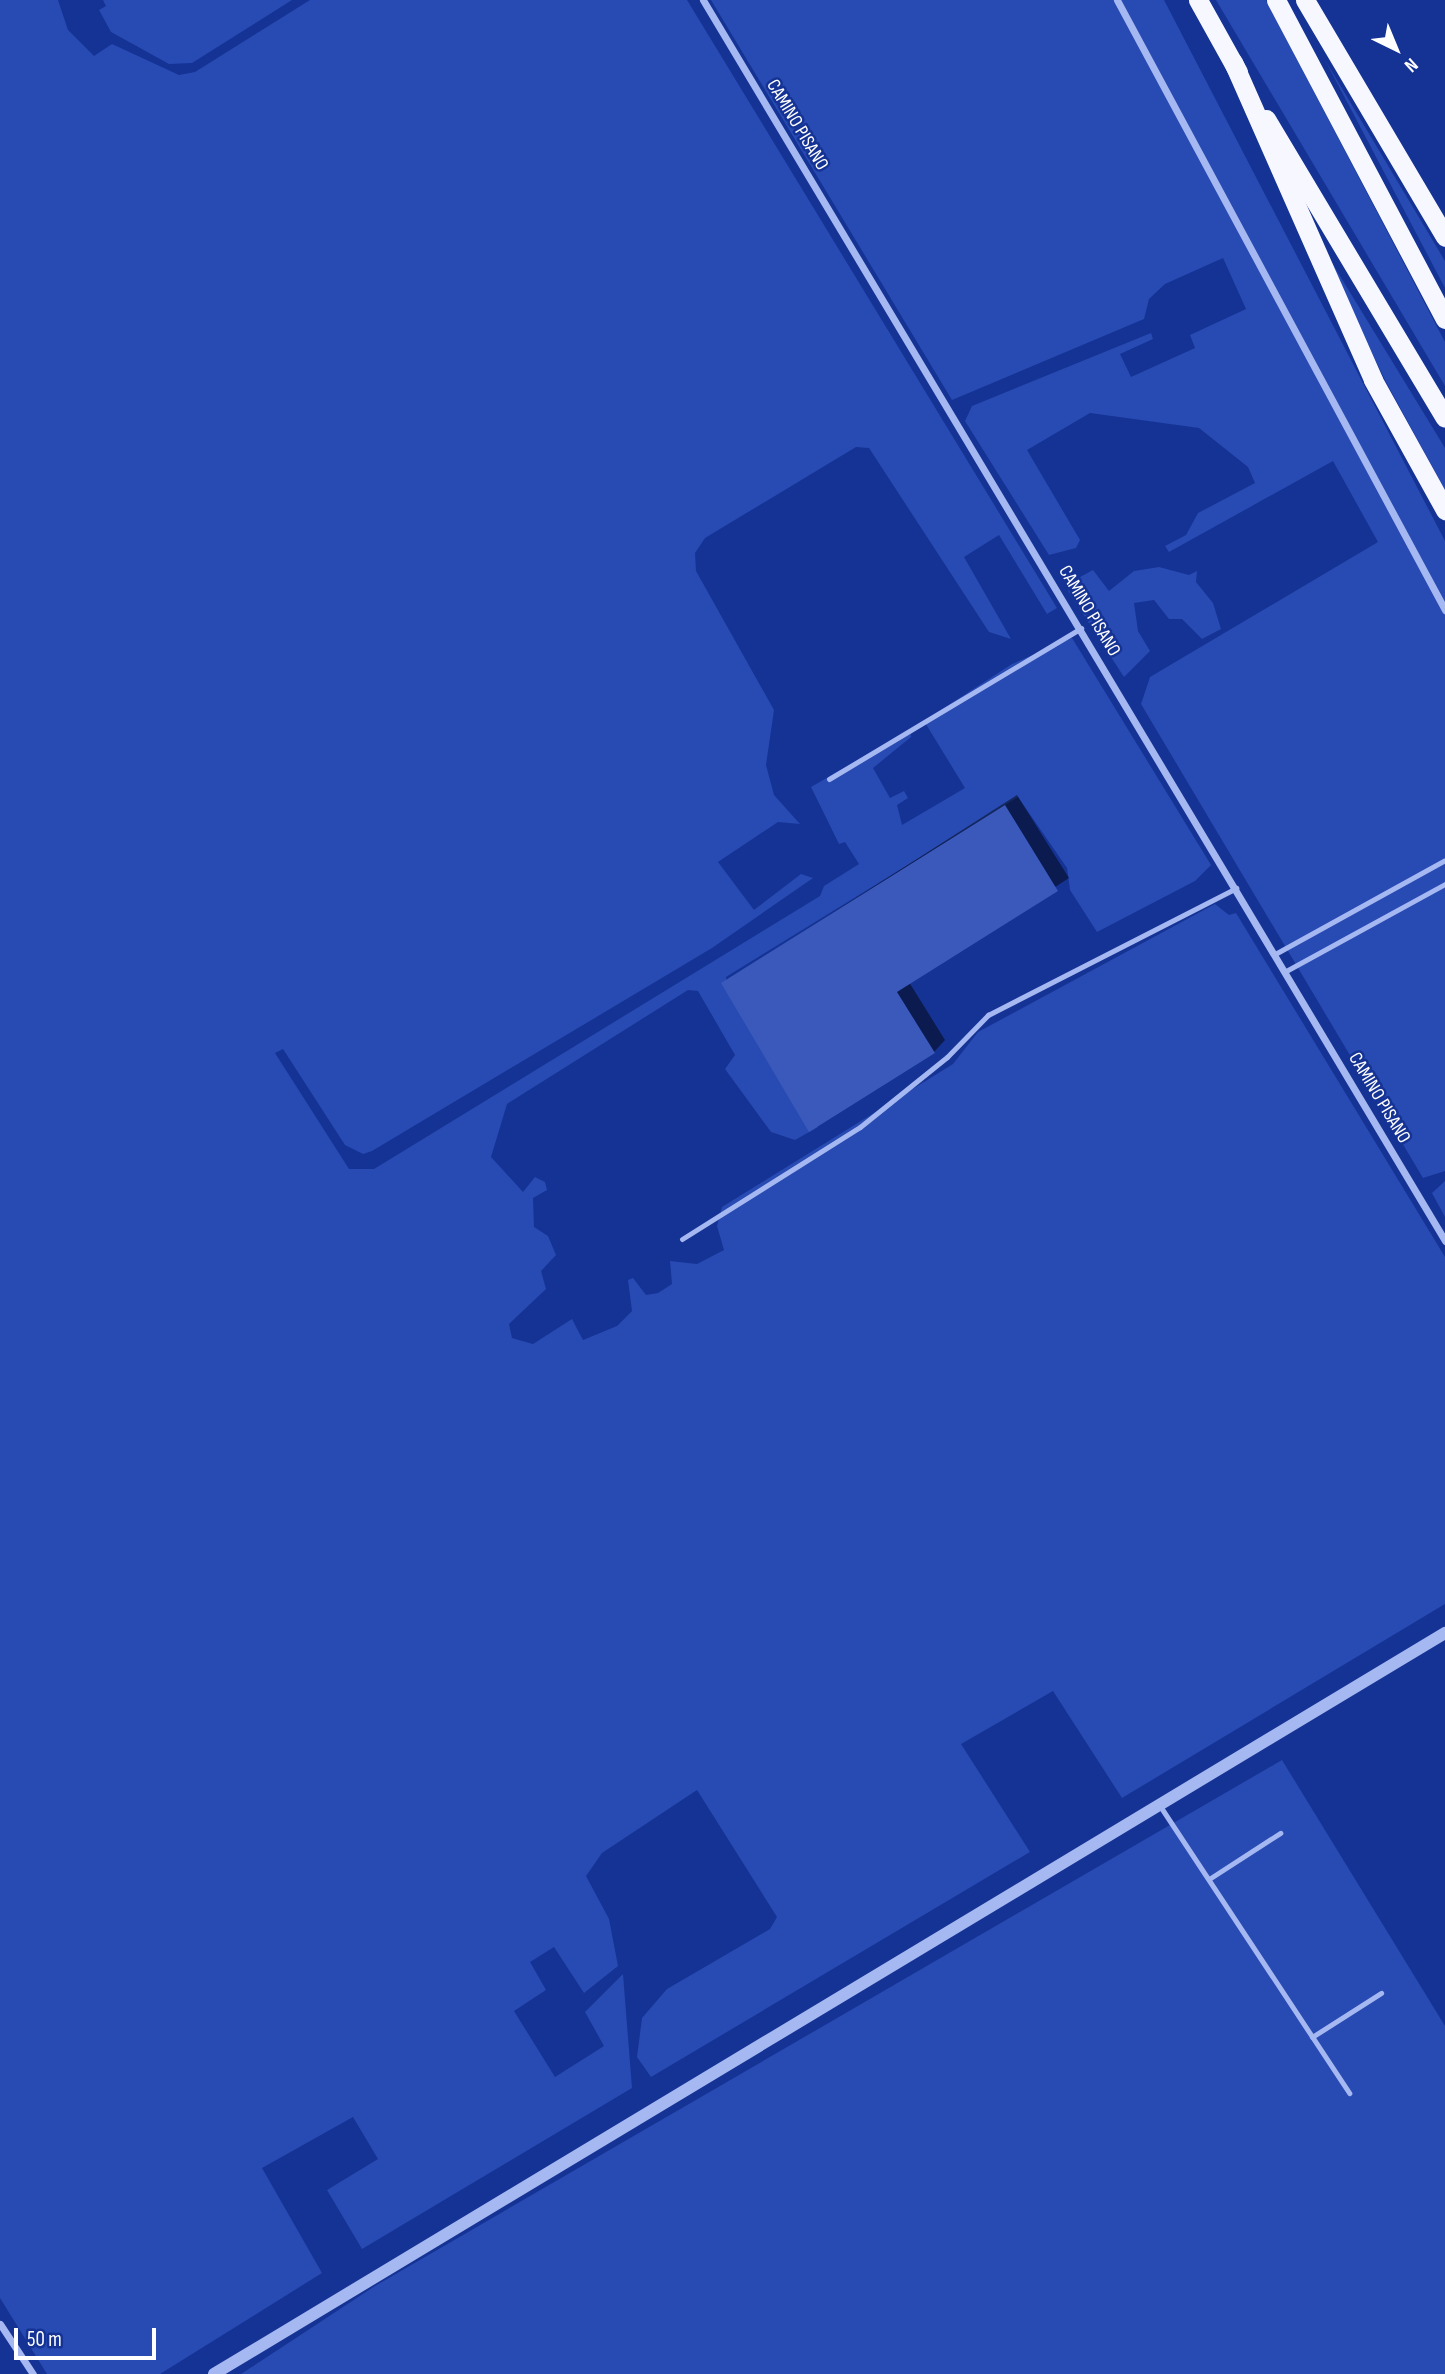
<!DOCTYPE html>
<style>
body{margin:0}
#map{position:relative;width:1445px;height:2374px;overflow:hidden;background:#153394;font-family:"Sofia Sans Condensed",sans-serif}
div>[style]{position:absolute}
.green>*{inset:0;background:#284ab3}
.shadow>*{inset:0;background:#0007}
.building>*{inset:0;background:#3a59bb}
.service>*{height:5px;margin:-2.5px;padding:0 2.5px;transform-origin:2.5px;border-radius:2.5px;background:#a5b8f1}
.minor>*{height:7px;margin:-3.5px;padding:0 3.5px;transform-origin:3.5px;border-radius:3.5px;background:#a5b8f1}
.tertiary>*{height:12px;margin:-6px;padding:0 6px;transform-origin:6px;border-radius:6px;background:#a5b8f1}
.trunk>*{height:19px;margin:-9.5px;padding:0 9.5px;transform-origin:9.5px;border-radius:9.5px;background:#f7f8ff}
span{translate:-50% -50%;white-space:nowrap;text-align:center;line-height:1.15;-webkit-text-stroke:5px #153394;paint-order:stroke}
.street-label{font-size:19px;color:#fff}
.north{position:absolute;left:1361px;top:14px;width:70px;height:70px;-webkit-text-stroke:5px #153394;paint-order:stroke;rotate:137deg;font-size:19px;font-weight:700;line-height:28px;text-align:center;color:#fff}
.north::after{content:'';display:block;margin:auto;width:24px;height:32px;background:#fff;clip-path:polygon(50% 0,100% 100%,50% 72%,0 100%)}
.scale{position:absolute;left:14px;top:2328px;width:142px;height:32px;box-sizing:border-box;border:4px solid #fff;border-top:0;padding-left:9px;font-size:21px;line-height:24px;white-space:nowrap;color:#fff;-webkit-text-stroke:5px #153394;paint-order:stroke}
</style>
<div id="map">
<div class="green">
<i style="clip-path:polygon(0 0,58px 0,68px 30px,94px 56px,112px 44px,179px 75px,195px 72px,310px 0,687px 0,1057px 608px,1047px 614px,999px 535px,964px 557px,1011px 639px,989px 632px,869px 448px,856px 447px,705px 538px,695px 553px,696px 571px,774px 710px,766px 765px,774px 795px,800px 824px,778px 822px,718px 862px,754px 910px,801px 874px,813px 878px,712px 948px,372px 1151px,363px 1154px,345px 1145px,283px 1049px,275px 1053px,349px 1169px,374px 1169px,820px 896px,824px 886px,859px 864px,845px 842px,839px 844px,811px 787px,910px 730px,911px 737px,873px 768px,890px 798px,904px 791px,908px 798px,897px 805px,902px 825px,965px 788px,924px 721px,1012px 664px,1072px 638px,1211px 865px,1195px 881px,1097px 932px,1070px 890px,1067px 868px,1018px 797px,726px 977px,729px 993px,818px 1127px,795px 1140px,771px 1132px,725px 1069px,735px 1055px,698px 991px,688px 990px,507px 1104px,491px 1157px,523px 1192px,535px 1177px,545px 1182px,547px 1190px,533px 1198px,534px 1227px,548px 1236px,556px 1255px,541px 1271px,546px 1289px,509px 1324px,512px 1338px,533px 1344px,572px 1319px,583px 1340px,617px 1326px,632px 1311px,628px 1280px,633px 1278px,646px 1295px,658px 1293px,672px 1284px,670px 1261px,697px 1264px,724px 1250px,717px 1226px,722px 1207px,953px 1064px,978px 1032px,1215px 904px,1229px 915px,1236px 913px,1445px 1257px,1445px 1604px,1122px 1798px,1053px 1691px,961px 1744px,1030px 1852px,651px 2077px,637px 2057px,642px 2018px,667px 1989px,770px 1929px,777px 1917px,697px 1790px,602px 1853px,586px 1876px,609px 1919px,618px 1966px,584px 1993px,554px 1947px,530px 1962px,546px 1990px,514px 2011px,555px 2077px,604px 2046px,585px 2012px,623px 1974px,632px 2088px,362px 2249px,327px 2190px,378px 2159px,353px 2117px,262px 2168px,322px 2273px,160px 2374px,47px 2374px,0 2298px)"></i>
<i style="clip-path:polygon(103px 0,292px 0,192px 63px,169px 64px,111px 32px,99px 10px,106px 6px)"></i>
<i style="clip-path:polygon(711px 0,1164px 0,1445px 541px,1445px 1171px,1423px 1178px,1141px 704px,1150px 677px,1378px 542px,1333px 461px,1169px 552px,1165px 546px,1186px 535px,1198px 513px,1255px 483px,1248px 467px,1199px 428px,1090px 413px,1027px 450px,1080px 540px,1076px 548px,1049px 555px,965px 421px,972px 406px,1151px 333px,1153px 339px,1120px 354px,1131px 377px,1195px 348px,1190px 335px,1246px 309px,1223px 258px,1165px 284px,1149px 299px,1144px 319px,952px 400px)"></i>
<i style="clip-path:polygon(1216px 0,1266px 0,1445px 342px,1445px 386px)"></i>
<i style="clip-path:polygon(1325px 60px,1445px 261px,1445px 288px)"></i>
<i style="clip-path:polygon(1315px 235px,1445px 448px,1445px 490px,1386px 382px)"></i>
<i style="clip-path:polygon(1159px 567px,1189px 575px,1197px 571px,1196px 582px,1213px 603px,1221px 629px,1202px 639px,1182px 619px,1169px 619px,1154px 600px,1134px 603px,1138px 631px,1150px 651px,1124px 677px,1068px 591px,1071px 582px,1093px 570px,1109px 591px,1134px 571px)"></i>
<i style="clip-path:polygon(1445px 1181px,1445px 1217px,1432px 1193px)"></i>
<i style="clip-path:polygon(1282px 1760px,1445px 2026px,1445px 2374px,241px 2374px,375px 2286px)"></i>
</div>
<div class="shadow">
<i style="clip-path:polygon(1017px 795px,1069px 878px,909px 982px,945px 1040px,934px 1052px,723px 983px)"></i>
</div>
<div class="building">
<i style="clip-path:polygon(1005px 805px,1058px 891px,897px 992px,935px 1053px,809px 1132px,721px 983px)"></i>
</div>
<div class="service">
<i style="left:829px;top:779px;width:294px;rotate:-30.9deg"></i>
<i style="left:1275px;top:954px;width:194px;rotate:-28.9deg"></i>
<i style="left:1286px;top:971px;width:181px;rotate:-28.7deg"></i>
<i style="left:682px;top:1239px;width:210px;rotate:-32.2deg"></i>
<i style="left:860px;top:1127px;width:112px;rotate:-38.8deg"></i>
<i style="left:947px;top:1057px;width:59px;rotate:-45.7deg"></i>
<i style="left:988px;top:1015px;width:279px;rotate:-27.1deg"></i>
<i style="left:1160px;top:1806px;width:344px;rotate:56.6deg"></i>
<i style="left:1209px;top:1879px;width:85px;rotate:-32.9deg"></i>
<i style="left:1312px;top:2037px;width:82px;rotate:-32.5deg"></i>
</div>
<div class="minor">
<i style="left:703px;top:0;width:1446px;rotate:59.12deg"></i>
<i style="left:1117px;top:0;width:693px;rotate:61.73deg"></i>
<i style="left:0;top:2324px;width:60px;rotate:56.6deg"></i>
</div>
<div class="tertiary">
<i style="left:214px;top:2374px;width:1437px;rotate:-31.05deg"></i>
</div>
<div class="trunk">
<i style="left:1198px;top:0;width:82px;rotate:60.9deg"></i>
<i style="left:1276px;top:0;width:361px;rotate:62.1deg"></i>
<i style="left:1305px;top:0;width:275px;rotate:59.4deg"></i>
<i style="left:1233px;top:62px;width:347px;rotate:66.2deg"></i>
<i style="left:1373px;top:380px;width:149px;rotate:61deg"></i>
<i style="left:1266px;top:119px;width:348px;rotate:59.1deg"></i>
</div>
<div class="street-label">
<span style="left:797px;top:125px;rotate:59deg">CAMINO PISANO</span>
<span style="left:1089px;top:611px;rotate:59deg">CAMINO PISANO</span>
<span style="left:1379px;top:1098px;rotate:59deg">CAMINO PISANO</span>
</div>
<div class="north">N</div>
<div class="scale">50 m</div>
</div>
